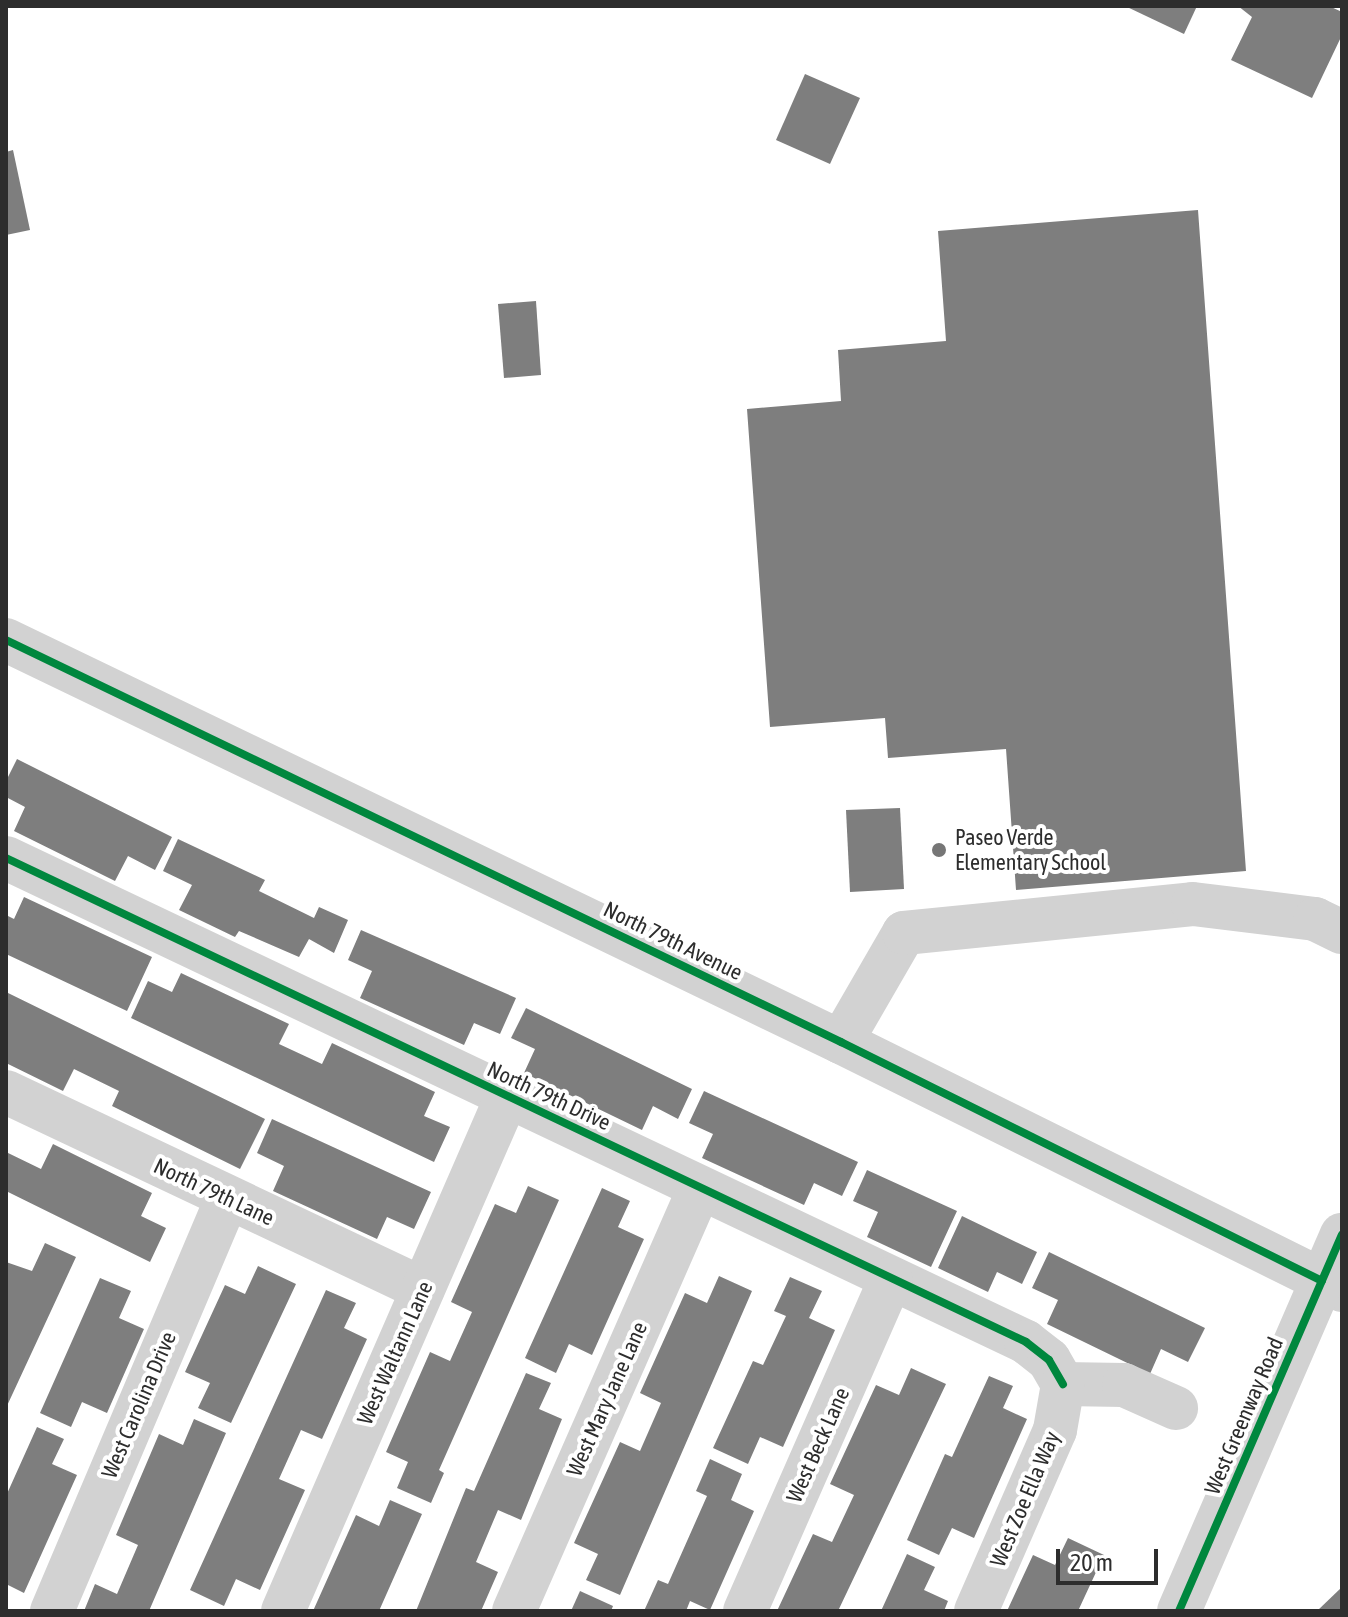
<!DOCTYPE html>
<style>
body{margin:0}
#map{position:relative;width:1348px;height:1617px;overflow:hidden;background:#fff;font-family:"Asap Condensed",sans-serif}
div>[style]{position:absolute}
.building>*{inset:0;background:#7e7e7e}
.minor>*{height:44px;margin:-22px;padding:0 22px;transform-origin:22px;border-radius:22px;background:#d2d2d2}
.cycleway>*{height:8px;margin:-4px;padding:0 4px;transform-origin:4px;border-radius:4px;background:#00873e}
.dots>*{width:22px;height:22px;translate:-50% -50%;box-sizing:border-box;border:4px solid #fff;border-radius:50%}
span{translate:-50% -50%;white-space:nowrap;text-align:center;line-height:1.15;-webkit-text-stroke:8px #fff;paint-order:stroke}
.poi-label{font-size:22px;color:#2d2d2d}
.left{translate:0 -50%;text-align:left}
.street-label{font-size:22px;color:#2d2d2d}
.frame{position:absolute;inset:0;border:8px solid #2d2d2d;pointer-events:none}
.scale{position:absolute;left:1056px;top:1549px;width:102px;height:36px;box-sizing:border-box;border:4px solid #2d2d2d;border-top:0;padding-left:10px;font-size:24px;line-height:28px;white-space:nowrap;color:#2d2d2d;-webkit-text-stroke:6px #fff;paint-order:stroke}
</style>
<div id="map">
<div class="building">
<i style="clip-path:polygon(1125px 6px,1197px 6px,1184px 34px)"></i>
<i style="clip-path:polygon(1238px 6px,1329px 6px,1342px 12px,1342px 35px,1312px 98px,1231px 60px,1252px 17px)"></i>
<i style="clip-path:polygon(805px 74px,860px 98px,830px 164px,776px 140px)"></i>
<i style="clip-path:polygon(13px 150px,30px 230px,6px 235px,6px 152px)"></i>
<i style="clip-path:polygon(1198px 210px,1246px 871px,1016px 890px,1006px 749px,888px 758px,885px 718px,770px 727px,747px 409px,841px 401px,838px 350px,946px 341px,938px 231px)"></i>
<i style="clip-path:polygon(536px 301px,541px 375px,504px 378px,498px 304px)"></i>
<i style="clip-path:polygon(17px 759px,172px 837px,155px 870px,128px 856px,115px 881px,14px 831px,25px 807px,6px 797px,6px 781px)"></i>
<i style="clip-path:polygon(900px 808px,904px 889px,850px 892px,846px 810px)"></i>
<i style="clip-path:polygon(178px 839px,265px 880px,259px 891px,314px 918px,319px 907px,348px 920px,334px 953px,309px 939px,299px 957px,239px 931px,235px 937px,179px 910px,192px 885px,163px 871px)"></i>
<i style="clip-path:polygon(24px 897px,152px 957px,127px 1011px,6px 954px,6px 915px,14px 919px)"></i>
<i style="clip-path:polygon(361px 930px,516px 998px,500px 1034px,474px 1023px,464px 1045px,360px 998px,372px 971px,348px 960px)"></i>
<i style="clip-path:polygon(181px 973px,289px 1024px,279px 1044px,322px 1064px,332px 1043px,435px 1092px,424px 1116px,450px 1127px,434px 1162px,131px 1018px,148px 981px,172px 992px)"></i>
<i style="clip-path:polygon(6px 992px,265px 1119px,240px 1169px,112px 1106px,119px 1091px,74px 1069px,63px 1091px,6px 1063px)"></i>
<i style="clip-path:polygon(526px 1008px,692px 1089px,678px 1119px,653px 1106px,642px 1130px,524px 1073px,535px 1049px,511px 1038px)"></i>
<i style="clip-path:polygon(704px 1091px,858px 1162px,842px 1196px,814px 1183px,804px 1205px,702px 1158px,713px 1134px,689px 1123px)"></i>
<i style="clip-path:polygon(272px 1119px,431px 1192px,414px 1229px,387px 1217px,377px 1239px,273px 1191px,284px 1166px,257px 1153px)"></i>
<i style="clip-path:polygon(53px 1144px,152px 1193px,141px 1216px,166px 1228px,150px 1262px,6px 1191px,6px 1152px,41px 1169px)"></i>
<i style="clip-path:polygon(867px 1170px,957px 1211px,931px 1267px,867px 1237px,878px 1212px,853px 1201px)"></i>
<i style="clip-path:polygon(528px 1186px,559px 1200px,439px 1470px,444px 1473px,431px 1503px,397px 1488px,408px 1462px,386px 1452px,430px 1352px,450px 1361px,472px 1312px,451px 1302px,495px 1204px,516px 1213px)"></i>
<i style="clip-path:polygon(602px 1188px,630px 1201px,618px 1227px,644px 1239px,592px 1355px,569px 1344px,556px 1373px,525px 1358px)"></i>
<i style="clip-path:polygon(962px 1216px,1037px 1252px,1022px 1284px,997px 1272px,988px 1292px,938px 1268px)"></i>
<i style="clip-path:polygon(45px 1243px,76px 1257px,6px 1408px,6px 1262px,32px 1271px)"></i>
<i style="clip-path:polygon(1049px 1252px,1205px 1328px,1188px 1362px,1161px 1349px,1150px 1374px,1047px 1324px,1058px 1300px,1032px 1288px)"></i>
<i style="clip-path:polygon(258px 1266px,296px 1284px,231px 1423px,198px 1408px,210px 1383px,185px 1372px,225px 1285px,245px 1294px)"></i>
<i style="clip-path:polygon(719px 1276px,752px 1291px,620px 1595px,586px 1580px,598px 1554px,574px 1543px,620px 1442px,640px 1451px,661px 1403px,640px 1393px,685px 1293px,707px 1303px)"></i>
<i style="clip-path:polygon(790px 1277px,822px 1291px,809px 1318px,835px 1330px,783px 1447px,760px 1437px,748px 1464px,713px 1448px,753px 1361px,763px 1365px,786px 1316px,774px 1311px)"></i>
<i style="clip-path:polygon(100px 1278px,131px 1291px,119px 1318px,144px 1329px,107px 1413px,82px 1402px,71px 1427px,40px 1413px)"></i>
<i style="clip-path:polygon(326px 1290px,356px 1303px,344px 1328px,367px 1339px,322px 1439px,301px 1430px,279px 1479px,305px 1490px,260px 1590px,236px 1579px,224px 1606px,190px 1590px)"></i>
<i style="clip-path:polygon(911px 1368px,946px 1384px,838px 1611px,777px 1611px,813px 1534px,832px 1542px,854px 1495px,830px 1484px,876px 1385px,899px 1395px)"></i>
<i style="clip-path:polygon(526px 1373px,551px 1383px,539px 1409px,562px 1419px,521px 1520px,498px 1510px,476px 1562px,498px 1572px,481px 1611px,416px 1611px,466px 1488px,474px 1491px)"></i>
<i style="clip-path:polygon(989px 1376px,1013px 1386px,1003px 1408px,1027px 1419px,974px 1538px,952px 1528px,939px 1555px,907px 1540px,945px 1454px,952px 1457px)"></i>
<i style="clip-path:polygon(194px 1419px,226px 1433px,149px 1611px,84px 1611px,95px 1584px,117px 1594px,138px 1545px,116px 1535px,159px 1434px,183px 1445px)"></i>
<i style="clip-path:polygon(37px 1427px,64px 1439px,52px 1464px,77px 1475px,24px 1593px,6px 1584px,6px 1496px)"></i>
<i style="clip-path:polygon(710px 1459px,742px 1474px,731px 1500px,754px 1511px,710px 1610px,690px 1601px,686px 1611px,644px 1611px,658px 1580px,668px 1584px,707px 1496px,696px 1491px)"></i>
<i style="clip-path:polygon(390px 1500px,422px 1514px,379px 1611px,313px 1611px,356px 1515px,379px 1526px)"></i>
<i style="clip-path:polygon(1068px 1538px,1104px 1555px,1078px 1611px,1007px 1611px,1033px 1555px,1055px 1565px)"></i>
<i style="clip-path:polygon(907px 1554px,935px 1567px,924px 1590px,948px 1601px,944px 1611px,881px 1611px)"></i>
<i style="clip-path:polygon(1342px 1587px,1342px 1611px,1317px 1611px)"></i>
<i style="clip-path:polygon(580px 1591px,613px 1606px,611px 1611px,571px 1611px)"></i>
</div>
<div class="minor">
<i style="left:6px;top:640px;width:927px;rotate:25.71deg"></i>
<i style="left:841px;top:1042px;width:559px;rotate:26.34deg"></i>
<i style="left:6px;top:858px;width:1129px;rotate:25.38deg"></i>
<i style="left:1026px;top:1342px;width:29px;rotate:38deg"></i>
<i style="left:1049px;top:1360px;width:28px;rotate:60deg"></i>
<i style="left:841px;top:1042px;width:126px;rotate:-60deg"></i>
<i style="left:904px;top:933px;width:290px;rotate:-5.7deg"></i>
<i style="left:1193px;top:904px;width:123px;rotate:7deg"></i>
<i style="left:1315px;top:919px;width:30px;rotate:26deg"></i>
<i style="left:6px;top:1092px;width:461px;rotate:25.3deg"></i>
<i style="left:1063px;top:1384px;width:61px;rotate:0.9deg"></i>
<i style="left:1124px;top:1385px;width:57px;rotate:23.9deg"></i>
<i style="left:52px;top:1611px;width:449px;rotate:-67deg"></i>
<i style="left:283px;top:1611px;width:562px;rotate:-66.49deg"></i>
<i style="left:514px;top:1611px;width:462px;rotate:-66.3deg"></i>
<i style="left:745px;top:1611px;width:363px;rotate:-66.3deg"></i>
<i style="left:976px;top:1611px;width:197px;rotate:-66.4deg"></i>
<i style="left:1055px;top:1430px;width:47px;rotate:-80.1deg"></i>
<i style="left:1179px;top:1611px;width:410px;rotate:-66.6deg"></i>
</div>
<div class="cycleway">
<i style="left:6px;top:640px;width:927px;rotate:25.71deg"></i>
<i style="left:841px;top:1042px;width:537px;rotate:26.42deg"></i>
<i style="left:6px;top:858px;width:1129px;rotate:25.38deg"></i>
<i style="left:1026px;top:1342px;width:29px;rotate:38deg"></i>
<i style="left:1049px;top:1360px;width:28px;rotate:60deg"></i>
<i style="left:1179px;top:1611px;width:410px;rotate:-66.6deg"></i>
</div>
<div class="dots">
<i style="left:939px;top:850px;background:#767676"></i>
</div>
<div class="poi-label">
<span class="left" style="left:955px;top:850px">Paseo Verde<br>Elementary School</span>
</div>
<div class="street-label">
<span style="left:673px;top:941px;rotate:26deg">North 79th Avenue</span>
<span style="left:549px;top:1096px;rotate:25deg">North 79th Drive</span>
<span style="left:214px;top:1192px;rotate:25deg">North 79th Lane</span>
<span style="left:395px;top:1353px;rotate:-66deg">West Waltann Lane</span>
<span style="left:607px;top:1399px;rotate:-66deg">West Mary Jane Lane</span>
<span style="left:139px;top:1405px;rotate:-67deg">West Carolina Drive</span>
<span style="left:1244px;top:1416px;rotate:-67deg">West Greenway Road</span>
<span style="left:818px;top:1445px;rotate:-66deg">West Beck Lane</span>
<span style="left:1025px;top:1499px;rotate:-67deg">West Zoe Ella Way</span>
</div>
<div class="frame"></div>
<div class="scale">20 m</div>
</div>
